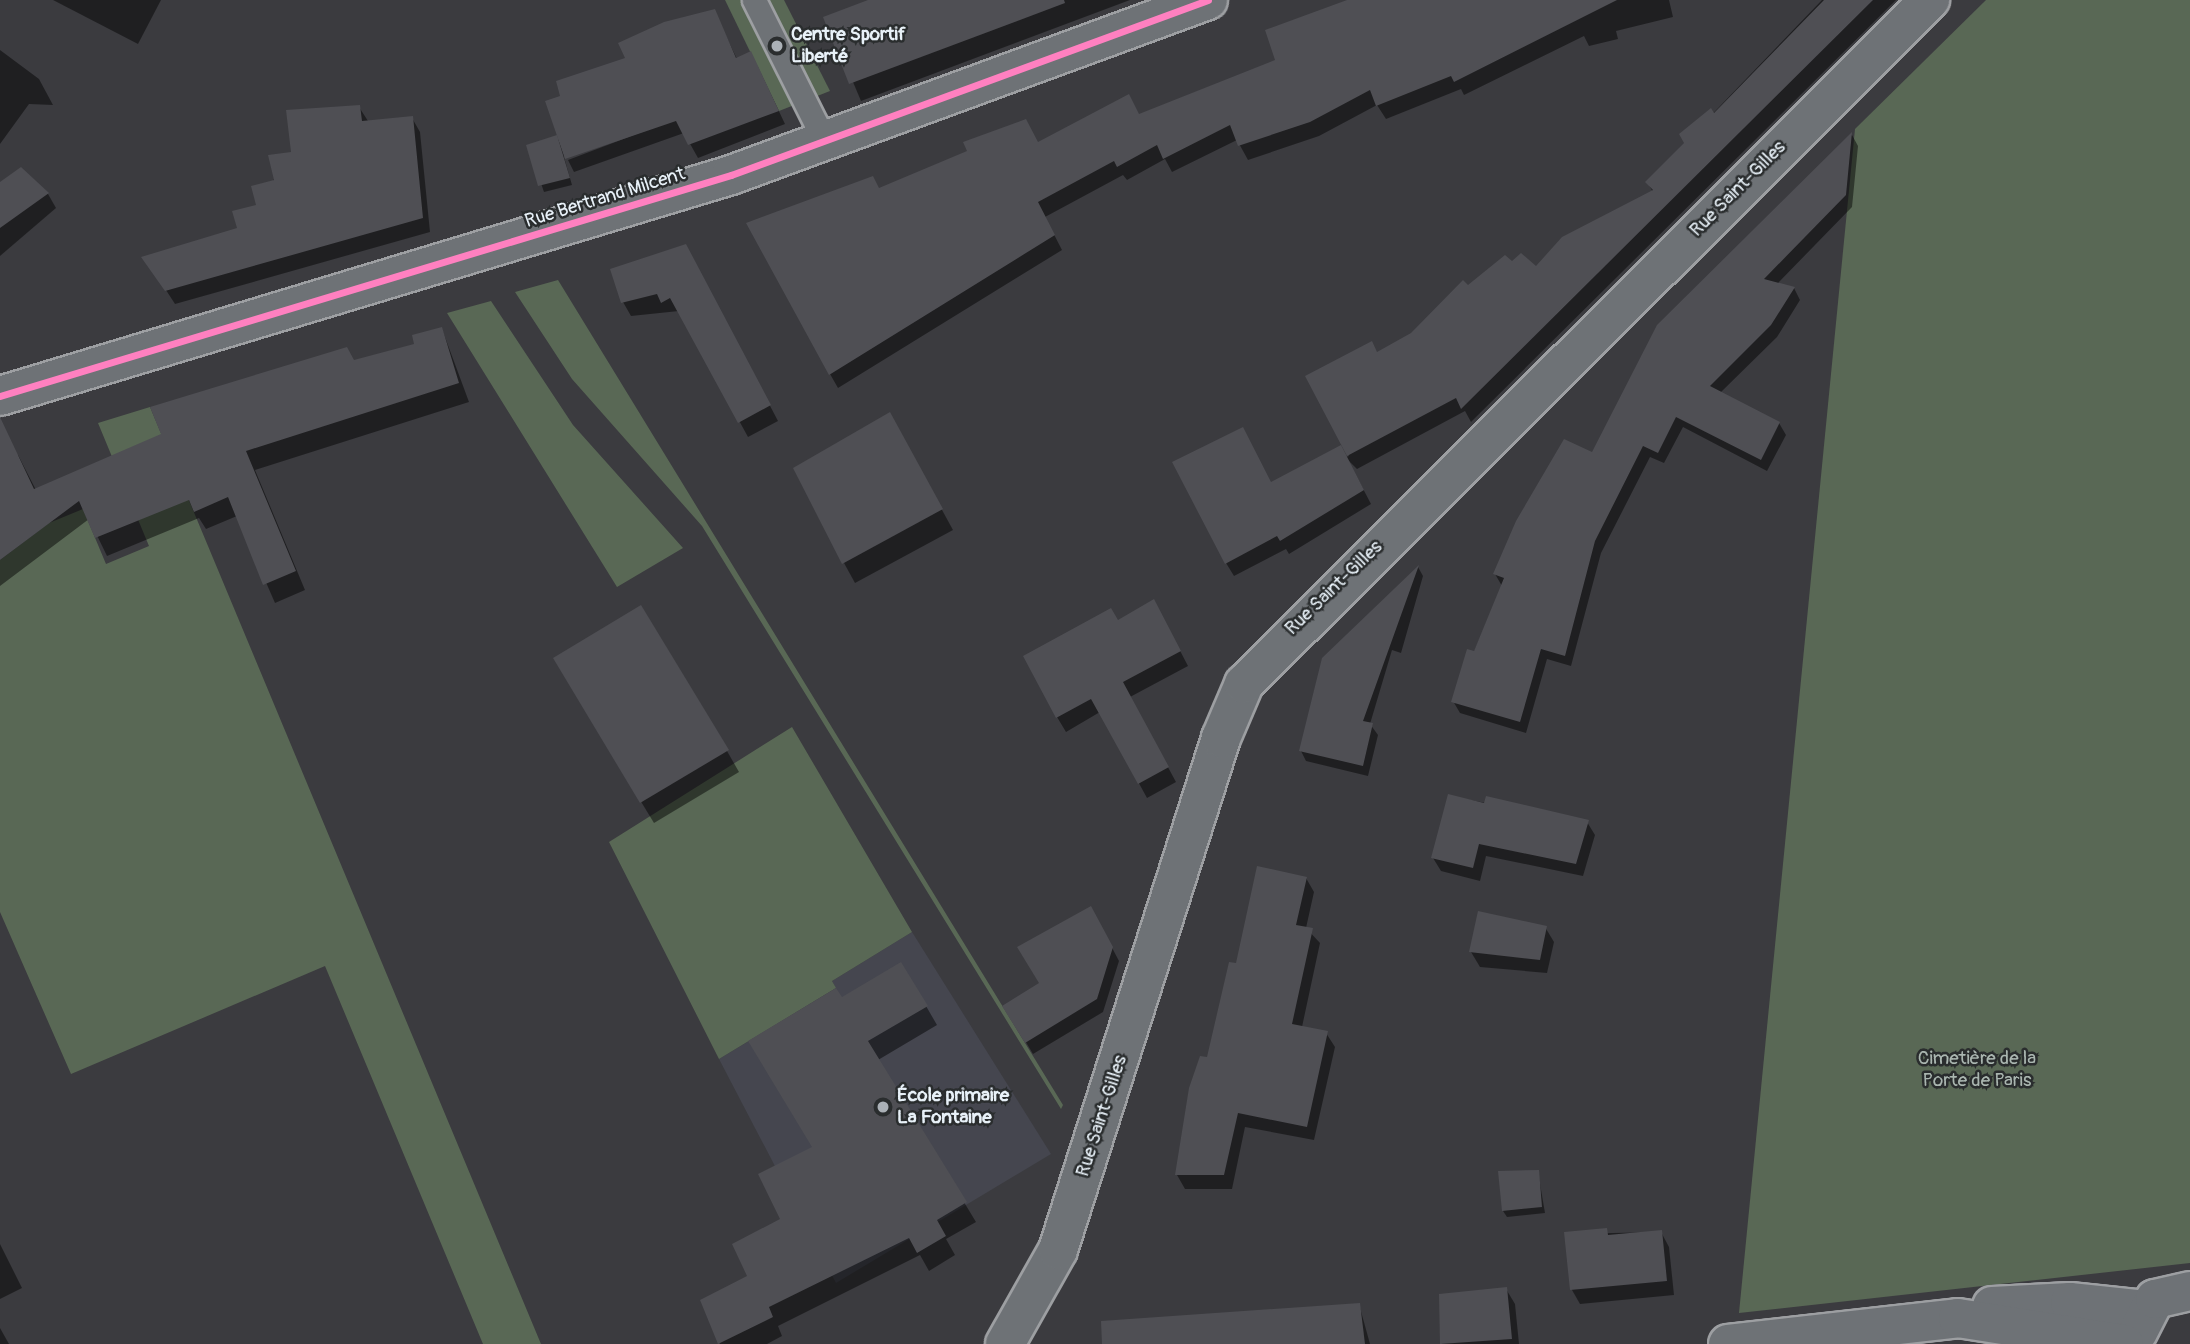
<!DOCTYPE html>
<meta charset="utf-8">
<style>
body{margin:0}
#map{position:relative;width:2190px;height:1344px;overflow:hidden;background:#3b3b3f;font-family:Pangolin,sans-serif}
div>[style]{position:absolute}
.built>*{inset:0;background:#45464f}
.green>*{inset:0;background:#596855}
.shadow>*{inset:0;background:#0007}
.building>*{inset:0;background:#4f4f54}
.roads{filter:drop-shadow(2px 0 #9d9fa2) drop-shadow(-2px 0 #9d9fa2) drop-shadow(0 2px #9d9fa2) drop-shadow(0 -2px #9d9fa2)}
.service>*{height:23px;margin:-11.5px;padding:0 11.5px;transform-origin:11.5px;border-radius:11.5px;background:#6e7276}
.minor>*{height:38px;margin:-19px;padding:0 19px;transform-origin:19px;border-radius:19px;background:#6e7276}
.tertiary>*{height:38px;margin:-19px;padding:0 19px;transform-origin:19px;border-radius:19px;background:#6e7276}
.cycleway>*{height:7px;margin:-3.5px;padding:0 3.5px;transform-origin:3.5px;border-radius:3.5px;background:#ff80c0}
.dots>*{width:19px;height:19px;translate:-50% -50%;box-sizing:border-box;border:4px solid #2a2d2e;border-radius:50%}
span{translate:-50% -50%;white-space:nowrap;text-align:center;line-height:1.15;-webkit-text-stroke:5px #2a2d2e;paint-order:stroke}
.poi-label{font-size:19px;color:#e8f1f8;font-weight:700}
.left{translate:0 -50%;text-align:left}
.street-label{font-size:19px;color:#e8f1f8}
.park-label{font-size:19px;color:#aab6b0}
</style>
<div id="map">
<div class="built">
<i style="clip-path:polygon(912px 932px,1051px 1154px,836px 1283px,719px 1059px,836px 989px,832px 981px)"></i>
</div>
<div class="green">
<i style="clip-path:polygon(725px 0,784px 0,830px 91px,779px 111px)"></i>
<i style="clip-path:polygon(1986px 0,2190px 0,2190px 1263px,1739px 1313px,1855px 129px)"></i>
<i style="clip-path:polygon(558px 280px,1063px 1105px,1061px 1109px,702px 526px,572px 379px,515px 292px)"></i>
<i style="clip-path:polygon(491px 301px,573px 425px,683px 548px,617px 587px,447px 313px)"></i>
<i style="clip-path:polygon(150px 407px,541px 1344px,483px 1344px,325px 966px,71px 1074px,0 912px,0 560px,49px 523px,83px 509px,106px 564px,149px 546px,98px 423px)"></i>
<i style="clip-path:polygon(792px 727px,912px 932px,832px 981px,836px 988px,719px 1059px,609px 842px)"></i>
</div>
<div class="shadow">
<i style="clip-path:polygon(53px 0,161px 0,138px 44px)"></i>
<i style="clip-path:polygon(873px 0,1130px 0,861px 101px,826px 18px)"></i>
<i style="clip-path:polygon(1353px 0,1669px 0,1673px 17px,1616px 31px,1618px 39px,1589px 46px,1584px 36px,1464px 95px,1461px 89px,1386px 119px,1377px 105px,1319px 136px,1248px 160px,1237px 140px,1172px 172px,1165px 159px,1127px 180px,1123px 175px,1045px 217px,1062px 250px,838px 388px,830px 374px,879px 190px,1139px 116px,1278px 61px)"></i>
<i style="clip-path:polygon(1822px 0,1896px 0,1471px 422px,1465px 411px,1357px 469px,1348px 460px,1371px 504px,1289px 554px,1286px 549px,1234px 576px,1226px 563px,1271px 484px,1349px 456px,1307px 377px,1377px 354px,1412px 335px,1468px 287px,1513px 263px,1536px 268px,1653px 192px,1647px 182px)"></i>
<i style="clip-path:polygon(714px 11px,737px 59px,758px 67px,785px 124px,698px 158px,684px 133px,574px 172px,568px 160px,684px 116px,564px 157px,572px 185px,544px 192px,528px 146px,556px 137px,561px 143px,562px 97px)"></i>
<i style="clip-path:polygon(0 50px,39px 79px,53px 105px,29px 104px,0 144px)"></i>
<i style="clip-path:polygon(359px 107px,368px 121px,412px 118px,420px 132px,430px 232px,175px 304px,153px 270px,240px 229px,292px 153px)"></i>
<i style="clip-path:polygon(1852px 135px,1858px 146px,1852px 207px,1777px 284px,1794px 288px,1800px 300px,1777px 337px,1720px 393px,1779px 423px,1786px 435px,1767px 471px,1683px 427px,1664px 463px,1650px 457px,1601px 553px,1571px 666px,1547px 659px,1526px 733px,1460px 713px,1453px 701px,1502px 586px,1495px 574px,1592px 455px,1659px 326px)"></i>
<i style="clip-path:polygon(0 184px,48px 194px,56px 208px,0 256px)"></i>
<i style="clip-path:polygon(694px 261px,778px 421px,748px 437px,679px 311px,631px 316px,623px 302px)"></i>
<i style="clip-path:polygon(442px 329px,469px 402px,255px 470px,305px 590px,275px 603px,237px 516px,206px 529px,199px 518px,107px 556px,89px 519px,0 586px,0 466px,18px 455px,36px 490px,354px 362px,416px 346px)"></i>
<i style="clip-path:polygon(901px 435px,953px 530px,855px 583px,844px 563px)"></i>
<i style="clip-path:polygon(1418px 567px,1423px 576px,1401px 653px,1392px 650px,1370px 724px,1378px 735px,1368px 776px,1306px 761px,1301px 751px)"></i>
<i style="clip-path:polygon(1162px 616px,1188px 666px,1130px 697px,1176px 782px,1147px 798px,1100px 712px,1066px 732px,1057px 717px,1118px 622px)"></i>
<i style="clip-path:polygon(567px 680px,727px 751px,739px 772px,654px 823px)"></i>
<i style="clip-path:polygon(1449px 796px,1587px 822px,1595px 835px,1583px 876px,1486px 856px,1480px 881px,1441px 871px,1433px 858px)"></i>
<i style="clip-path:polygon(1306px 878px,1314px 892px,1306px 928px,1320px 943px,1302px 1027px,1326px 1033px,1335px 1047px,1314px 1140px,1245px 1127px,1232px 1189px,1185px 1189px,1177px 1175px,1237px 965px)"></i>
<i style="clip-path:polygon(1098px 921px,1119px 961px,1103px 1012px,1033px 1054px,1005px 1007px,1041px 983px)"></i>
<i style="clip-path:polygon(1545px 927px,1554px 942px,1547px 973px,1480px 967px,1471px 952px)"></i>
<i style="clip-path:polygon(841px 1000px,926px 1006px,937px 1025px,878px 1060px,976px 1222px,946px 1239px,955px 1255px,929px 1271px,920px 1255px,778px 1326px,782px 1336px,767px 1344px,720px 1344px,702px 1301px,749px 1277px,782px 1220px,814px 1148px)"></i>
<i style="clip-path:polygon(1538px 1172px,1545px 1213px,1507px 1217px,1503px 1211px)"></i>
<i style="clip-path:polygon(1661px 1232px,1669px 1247px,1674px 1295px,1580px 1304px,1572px 1290px,1566px 1234px)"></i>
<i style="clip-path:polygon(0 1244px,22px 1288px,0 1299px)"></i>
<i style="clip-path:polygon(1506px 1289px,1515px 1304px,1519px 1344px,1442px 1344px,1441px 1296px)"></i>
<i style="clip-path:polygon(1359px 1304px,1370px 1344px,1120px 1344px)"></i>
<i style="clip-path:polygon(0 1328px,9px 1344px,0 1344px)"></i>
</div>
<div class="building">
<i style="clip-path:polygon(868px 0,1064px 0,1065px 3px,849px 84px,823px 17px)"></i>
<i style="clip-path:polygon(1347px 0,1617px 0,1454px 82px,1451px 76px,1376px 106px,1370px 90px,1310px 122px,1238px 146px,1230px 125px,1163px 159px,1157px 145px,1117px 167px,1114px 161px,1038px 202px,1055px 235px,829px 375px,746px 223px,873px 176px,879px 188px,967px 151px,963px 142px,1026px 119px,1038px 142px,1129px 94px,1139px 114px,1275px 60px,1265px 30px)"></i>
<i style="clip-path:polygon(1824px 0,1873px 0,1461px 409px,1456px 398px,1347px 456px,1305px 376px,1372px 341px,1377px 352px,1411px 333px,1463px 280px,1468px 285px,1505px 255px,1512px 261px,1521px 253px,1536px 266px,1562px 237px,1653px 190px,1645px 182px,1684px 143px,1679px 134px,1711px 108px,1714px 113px)"></i>
<i style="clip-path:polygon(715px 9px,736px 58px,751px 51px,779px 111px,688px 145px,676px 121px,565px 159px,545px 101px,560px 96px,556px 81px,625px 58px,618px 43px,664px 22px)"></i>
<i style="clip-path:polygon(360px 105px,362px 121px,413px 116px,423px 218px,165px 291px,141px 257px,237px 228px,232px 211px,256px 205px,251px 186px,274px 180px,268px 155px,291px 152px,286px 110px)"></i>
<i style="clip-path:polygon(1852px 132px,1846px 195px,1764px 279px,1795px 287px,1771px 325px,1710px 386px,1780px 422px,1761px 460px,1676px 417px,1658px 453px,1643px 446px,1595px 541px,1565px 656px,1541px 649px,1520px 722px,1451px 702px,1467px 649px,1474px 651px,1504px 578px,1493px 574px,1516px 521px,1564px 439px,1592px 452px,1657px 325px)"></i>
<i style="clip-path:polygon(557px 135px,570px 178px,538px 186px,526px 145px)"></i>
<i style="clip-path:polygon(21px 167px,49px 193px,0 228px,0 182px)"></i>
<i style="clip-path:polygon(686px 244px,771px 405px,738px 423px,670px 298px,661px 303px,657px 294px,621px 303px,610px 269px)"></i>
<i style="clip-path:polygon(442px 327px,459px 383px,246px 451px,296px 571px,263px 585px,228px 497px,194px 512px,189px 500px,95px 538px,79px 501px,0 560px,0 417px,34px 489px,161px 434px,150px 407px,347px 347px,354px 360px,414px 344px,412px 335px)"></i>
<i style="clip-path:polygon(890px 412px,943px 509px,842px 564px,793px 468px)"></i>
<i style="clip-path:polygon(1243px 427px,1271px 482px,1341px 445px,1364px 490px,1280px 541px,1277px 536px,1225px 564px,1172px 462px)"></i>
<i style="clip-path:polygon(1419px 565px,1363px 721px,1373px 723px,1363px 766px,1299px 751px,1322px 658px)"></i>
<i style="clip-path:polygon(1154px 599px,1181px 651px,1123px 682px,1169px 767px,1138px 784px,1091px 699px,1056px 718px,1023px 656px,1111px 608px,1118px 620px)"></i>
<i style="clip-path:polygon(641px 605px,729px 750px,640px 803px,553px 658px)"></i>
<i style="clip-path:polygon(1448px 794px,1484px 803px,1486px 796px,1589px 820px,1576px 864px,1479px 844px,1473px 868px,1431px 858px)"></i>
<i style="clip-path:polygon(1257px 866px,1307px 877px,1296px 925px,1313px 928px,1292px 1024px,1328px 1031px,1307px 1127px,1238px 1113px,1224px 1175px,1175px 1175px,1189px 1088px,1200px 1056px,1207px 1057px,1229px 962px,1236px 963px)"></i>
<i style="clip-path:polygon(1091px 906px,1113px 947px,1097px 999px,1025px 1043px,1002px 1006px,1039px 983px,1017px 947px)"></i>
<i style="clip-path:polygon(1478px 911px,1547px 926px,1540px 960px,1469px 952px)"></i>
<i style="clip-path:polygon(901px 962px,928px 1006px,868px 1041px,967px 1202px,937px 1220px,946px 1236px,917px 1253px,909px 1238px,769px 1307px,773px 1317px,718px 1344px,700px 1300px,747px 1276px,732px 1244px,780px 1219px,758px 1174px,812px 1147px,748px 1041px,836px 988px,842px 997px)"></i>
<i style="clip-path:polygon(1539px 1170px,1542px 1207px,1502px 1211px,1498px 1171px)"></i>
<i style="clip-path:polygon(1607px 1228px,1608px 1235px,1662px 1230px,1667px 1281px,1570px 1290px,1564px 1232px)"></i>
<i style="clip-path:polygon(1507px 1287px,1512px 1339px,1440px 1344px,1439px 1294px)"></i>
<i style="clip-path:polygon(1360px 1303px,1365px 1344px,1102px 1344px,1101px 1321px)"></i>
</div>
<div class="roads">
<div class="service">
<i style="left:754px;top:0;width:159px;rotate:63.4deg"></i>
</div>
<div class="minor">
<i style="left:0;top:396px;width:764px;rotate:-16.82deg"></i>
<i style="left:731px;top:175px;width:508px;rotate:-20.15deg"></i>
<i style="left:1005px;top:1344px;width:108px;rotate:-60.6deg"></i>
<i style="left:1058px;top:1250px;width:537px;rotate:-72.34deg"></i>
<i style="left:1221px;top:738px;width:59px;rotate:-66.9deg"></i>
<i style="left:1244px;top:684px;width:969px;rotate:-44.92deg"></i>
</div>
<div class="tertiary">
<i style="left:1992px;top:1306px;width:78px;rotate:-2.9deg"></i>
<i style="left:2070px;top:1302px;width:76px;rotate:6deg"></i>
<i style="left:2138px;top:1332px;width:37px;rotate:-63deg"></i>
<i style="left:2155px;top:1299px;width:36px;rotate:-13deg"></i>
<i style="left:1728px;top:1344px;width:231px;rotate:-6.4deg"></i>
<i style="left:1958px;top:1318px;width:168px;rotate:8.9deg"></i>
</div>
</div>
<div class="cycleway">
<i style="left:0;top:396px;width:764px;rotate:-16.82deg"></i>
<i style="left:731px;top:175px;width:508px;rotate:-20.15deg"></i>
</div>
<div class="dots">
<i style="left:777px;top:46px;background:#abb1b7"></i>
<i style="left:883px;top:1107px;background:#abb1b7"></i>
</div>
<div class="poi-label">
<span class="left" style="left:791px;top:46px">Centre Sportif<br>Liberté</span>
<span class="left" style="left:897px;top:1107px">École primaire<br>La Fontaine</span>
</div>
<div class="street-label">
<span style="left:1738px;top:189px;rotate:-45deg">Rue Saint-Gilles</span>
<span style="left:605px;top:198px;rotate:-17deg">Rue Bertrand Milcent</span>
<span style="left:1334px;top:588px;rotate:-44deg">Rue Saint-Gilles</span>
<span style="left:1102px;top:1116px;rotate:-72deg">Rue Saint-Gilles</span>
</div>
<div class="park-label">
<span style="left:1977px;top:1070px">Cimetière de la<br>Porte de Paris</span>
</div>
</div>
